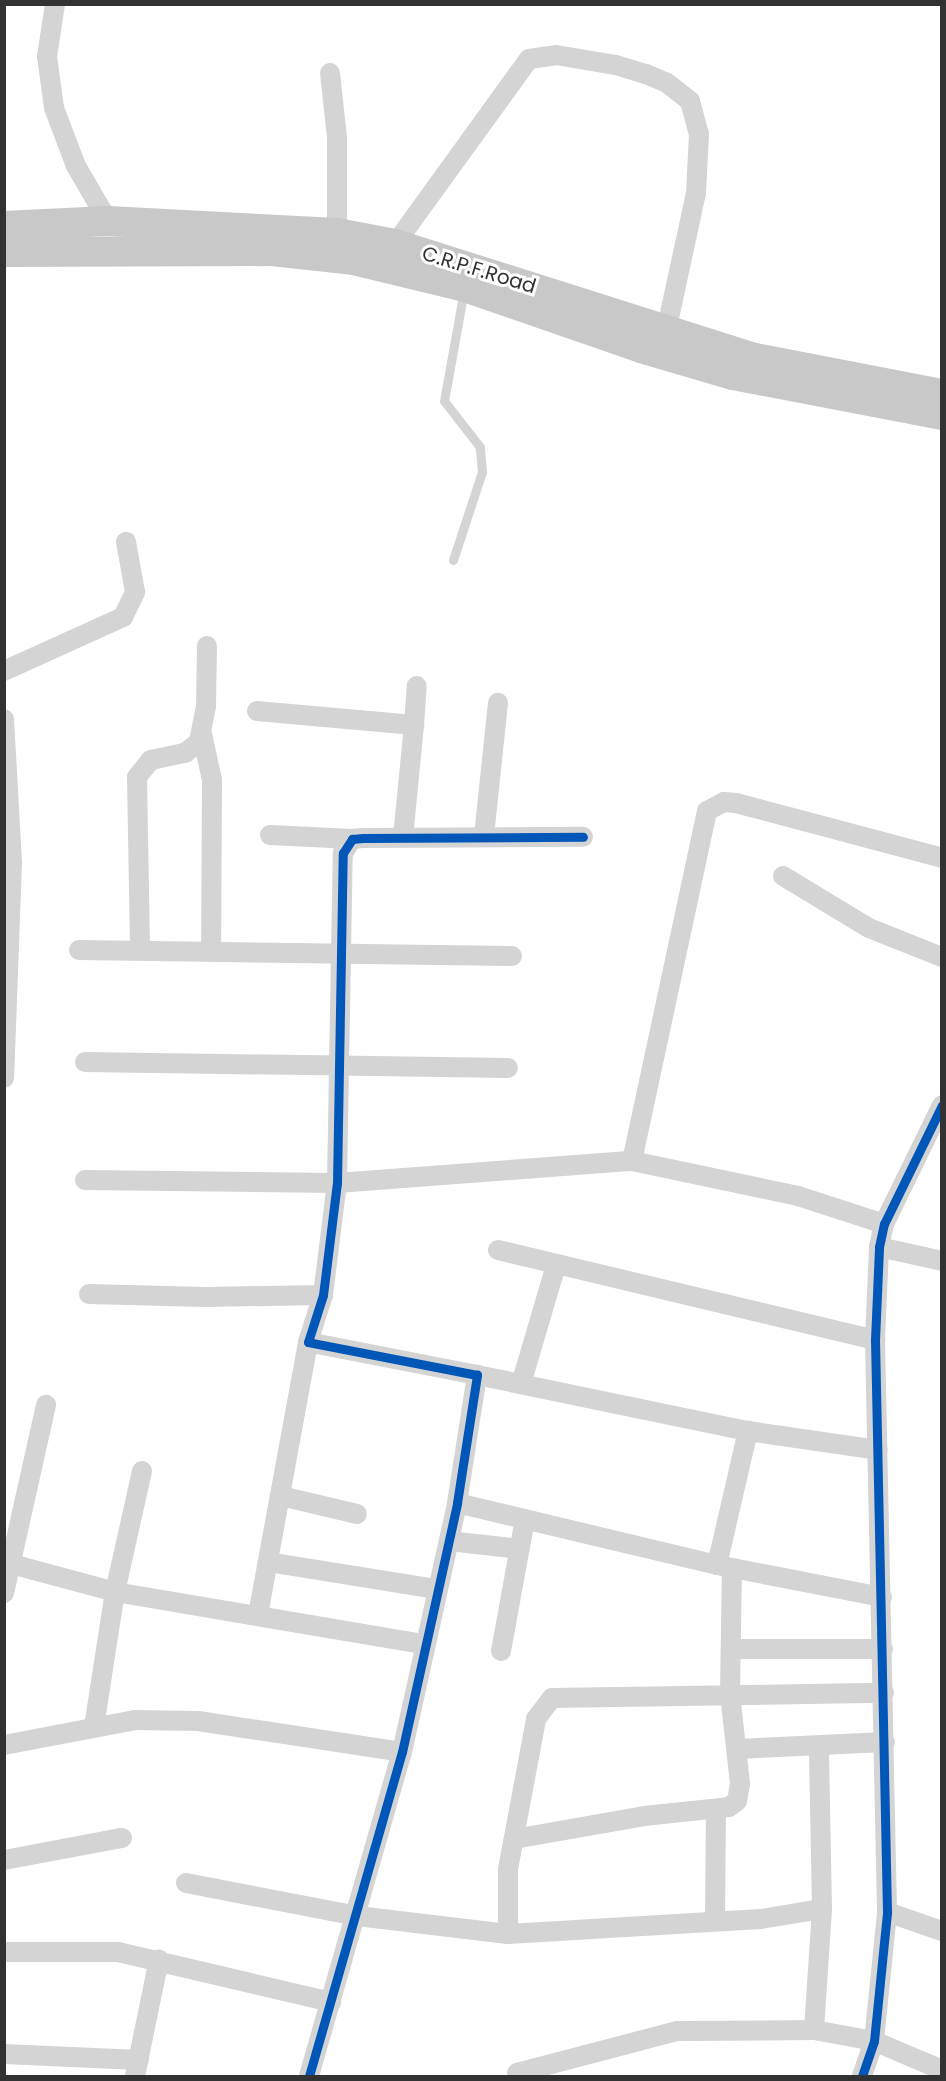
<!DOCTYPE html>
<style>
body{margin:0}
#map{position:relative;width:946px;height:2081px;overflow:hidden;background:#fff;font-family:Poppins,sans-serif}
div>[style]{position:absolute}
.service>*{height:9px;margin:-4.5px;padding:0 4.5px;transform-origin:4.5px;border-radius:4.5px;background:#d4d4d4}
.minor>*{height:20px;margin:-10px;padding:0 10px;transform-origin:10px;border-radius:10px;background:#d4d4d4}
.primary>*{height:30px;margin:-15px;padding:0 15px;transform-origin:15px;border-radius:15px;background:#c8c8c8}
.cycleway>*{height:9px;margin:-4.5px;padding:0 4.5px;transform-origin:4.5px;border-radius:4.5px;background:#0057b8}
span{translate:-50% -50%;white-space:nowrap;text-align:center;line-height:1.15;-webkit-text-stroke:6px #fff;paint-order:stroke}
.street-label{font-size:20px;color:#323232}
.frame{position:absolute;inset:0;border:6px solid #323232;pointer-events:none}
</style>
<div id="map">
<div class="service">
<i style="left:453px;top:560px;width:93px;rotate:-71.8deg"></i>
<i style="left:482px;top:472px;width:25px;rotate:-95deg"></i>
<i style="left:480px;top:447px;width:58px;rotate:-128deg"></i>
<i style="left:444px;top:401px;width:113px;rotate:-79.8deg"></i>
</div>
<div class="minor">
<i style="left:55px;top:4px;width:53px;rotate:98.7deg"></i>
<i style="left:47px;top:56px;width:52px;rotate:82.3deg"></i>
<i style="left:54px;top:108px;width:62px;rotate:69.2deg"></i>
<i style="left:76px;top:166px;width:64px;rotate:59.8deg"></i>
<i style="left:330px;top:73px;width:64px;rotate:83.8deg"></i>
<i style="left:337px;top:137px;width:96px;rotate:90deg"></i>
<i style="left:395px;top:244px;width:228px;rotate:-54.1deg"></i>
<i style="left:529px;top:59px;width:27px;rotate:-8deg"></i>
<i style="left:556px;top:55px;width:61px;rotate:9.5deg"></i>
<i style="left:616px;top:65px;width:31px;rotate:17deg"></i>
<i style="left:646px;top:74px;width:23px;rotate:23deg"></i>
<i style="left:667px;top:83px;width:29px;rotate:38deg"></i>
<i style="left:690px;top:101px;width:34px;rotate:75deg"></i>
<i style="left:699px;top:134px;width:59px;rotate:92.9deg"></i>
<i style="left:696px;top:193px;width:142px;rotate:102.2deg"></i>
<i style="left:4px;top:671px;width:131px;rotate:-24.4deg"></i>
<i style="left:123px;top:617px;width:28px;rotate:-64deg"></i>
<i style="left:135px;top:592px;width:51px;rotate:-100.2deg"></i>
<i style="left:257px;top:711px;width:158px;rotate:5.1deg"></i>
<i style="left:414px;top:725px;width:113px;rotate:95.6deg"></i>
<i style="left:4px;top:719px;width:144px;rotate:86.8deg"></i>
<i style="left:12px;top:863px;width:215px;rotate:92.1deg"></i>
<i style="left:414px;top:725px;width:39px;rotate:-86deg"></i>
<i style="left:202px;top:734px;width:47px;rotate:77.7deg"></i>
<i style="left:212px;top:780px;width:171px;rotate:90.3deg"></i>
<i style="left:270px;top:835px;width:82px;rotate:2.8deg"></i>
<i style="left:484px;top:836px;width:134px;rotate:-84deg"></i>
<i style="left:783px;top:876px;width:100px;rotate:31.2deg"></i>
<i style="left:869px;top:928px;width:79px;rotate:21.7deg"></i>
<i style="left:140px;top:948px;width:171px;rotate:-91deg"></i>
<i style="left:137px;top:777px;width:22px;rotate:-51deg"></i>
<i style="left:151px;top:760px;width:35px;rotate:-12deg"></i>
<i style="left:185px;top:753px;width:18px;rotate:-38deg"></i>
<i style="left:199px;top:742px;width:36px;rotate:-79deg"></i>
<i style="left:206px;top:707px;width:61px;rotate:-89.1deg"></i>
<i style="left:79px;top:950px;width:433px;rotate:0.8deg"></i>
<i style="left:85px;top:1062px;width:423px;rotate:0.8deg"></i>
<i style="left:632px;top:1161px;width:358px;rotate:-77.9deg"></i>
<i style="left:707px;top:811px;width:19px;rotate:-28deg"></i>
<i style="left:724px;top:802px;width:12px;rotate:5deg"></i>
<i style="left:736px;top:803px;width:213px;rotate:14.9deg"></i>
<i style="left:85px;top:1180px;width:252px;rotate:0.7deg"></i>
<i style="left:337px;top:1183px;width:296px;rotate:-4.3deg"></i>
<i style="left:632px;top:1161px;width:170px;rotate:11.9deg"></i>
<i style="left:798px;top:1196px;width:90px;rotate:18deg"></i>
<i style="left:879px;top:1247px;width:65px;rotate:12.5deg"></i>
<i style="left:498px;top:1250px;width:388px;rotate:13.4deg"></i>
<i style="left:89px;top:1294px;width:116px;rotate:1.5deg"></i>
<i style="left:205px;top:1297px;width:118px;rotate:-1deg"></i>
<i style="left:477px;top:1375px;width:277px;rotate:11.7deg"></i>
<i style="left:748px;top:1431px;width:131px;rotate:8.3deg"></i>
<i style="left:521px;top:1384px;width:124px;rotate:-73.6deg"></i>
<i style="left:281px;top:1496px;width:78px;rotate:13.3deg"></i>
<i style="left:457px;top:1503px;width:267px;rotate:13.4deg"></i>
<i style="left:717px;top:1565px;width:168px;rotate:11deg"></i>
<i style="left:449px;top:1541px;width:71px;rotate:6.4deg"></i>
<i style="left:4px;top:1562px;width:115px;rotate:15.1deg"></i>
<i style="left:115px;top:1592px;width:313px;rotate:9.6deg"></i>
<i style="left:268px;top:1562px;width:171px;rotate:9.1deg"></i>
<i style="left:717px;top:1565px;width:138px;rotate:-77deg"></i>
<i style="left:4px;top:1593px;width:193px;rotate:-77.4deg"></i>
<i style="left:258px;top:1615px;width:278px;rotate:-79.6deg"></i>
<i style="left:731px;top:1649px;width:152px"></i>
<i style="left:501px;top:1651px;width:134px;rotate:-79.7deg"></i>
<i style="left:94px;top:1727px;width:137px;rotate:-81.2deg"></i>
<i style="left:115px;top:1592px;width:124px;rotate:-77.4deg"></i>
<i style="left:4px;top:1745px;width:133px;rotate:-10.8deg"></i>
<i style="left:135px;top:1720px;width:63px;rotate:0.9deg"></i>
<i style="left:198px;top:1721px;width:206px;rotate:8.6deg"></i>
<i style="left:737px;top:1749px;width:148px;rotate:-2.7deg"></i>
<i style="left:514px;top:1839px;width:132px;rotate:-10deg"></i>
<i style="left:644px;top:1816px;width:85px;rotate:-6deg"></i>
<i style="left:729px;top:1807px;width:10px;rotate:-37deg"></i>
<i style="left:737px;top:1801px;width:17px;rotate:-80deg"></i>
<i style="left:740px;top:1784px;width:92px;rotate:-96.3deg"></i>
<i style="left:730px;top:1693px;width:125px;rotate:-89.1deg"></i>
<i style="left:4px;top:1860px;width:120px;rotate:-10.6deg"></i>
<i style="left:186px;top:1883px;width:174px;rotate:10.9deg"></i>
<i style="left:357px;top:1916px;width:152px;rotate:6.8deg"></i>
<i style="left:508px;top:1934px;width:253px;rotate:-3.4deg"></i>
<i style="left:761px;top:1919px;width:62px;rotate:-9.3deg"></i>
<i style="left:887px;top:1912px;width:58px;rotate:19.1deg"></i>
<i style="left:715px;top:1921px;width:112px;rotate:-89.5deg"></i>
<i style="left:508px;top:1934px;width:65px;rotate:-90deg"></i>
<i style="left:508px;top:1869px;width:153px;rotate:-79.4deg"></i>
<i style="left:536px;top:1719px;width:26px;rotate:-53deg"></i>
<i style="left:552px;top:1698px;width:332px;rotate:-0.9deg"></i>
<i style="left:4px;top:1952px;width:114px"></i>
<i style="left:118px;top:1952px;width:219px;rotate:13.2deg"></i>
<i style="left:814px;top:2030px;width:121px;rotate:-86.2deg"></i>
<i style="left:822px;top:1909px;width:162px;rotate:-91.1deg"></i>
<i style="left:4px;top:2054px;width:135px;rotate:2.5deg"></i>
<i style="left:517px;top:2073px;width:165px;rotate:-14.7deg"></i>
<i style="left:677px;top:2031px;width:137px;rotate:-0.4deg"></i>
<i style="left:814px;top:2030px;width:61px;rotate:10.4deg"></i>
<i style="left:874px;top:2041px;width:74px;rotate:23.1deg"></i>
<i style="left:135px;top:2076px;width:119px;rotate:-78.4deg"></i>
<i style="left:309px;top:2076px;width:337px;rotate:-74deg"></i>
<i style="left:402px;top:1752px;width:255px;rotate:-77.5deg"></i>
<i style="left:457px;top:1503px;width:130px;rotate:-81.1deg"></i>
<i style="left:477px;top:1375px;width:172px;rotate:-169deg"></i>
<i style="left:308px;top:1342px;width:49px;rotate:-72.3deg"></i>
<i style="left:323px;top:1295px;width:113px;rotate:-82.9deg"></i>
<i style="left:337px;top:1183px;width:330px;rotate:-89deg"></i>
<i style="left:343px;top:853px;width:17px;rotate:-57deg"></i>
<i style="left:352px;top:839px;width:11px;rotate:-5deg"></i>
<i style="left:363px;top:838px;width:220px;rotate:-0.3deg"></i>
<i style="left:862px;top:2076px;width:37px;rotate:-71deg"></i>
<i style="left:874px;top:2041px;width:130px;rotate:-84.2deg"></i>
<i style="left:887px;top:1912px;width:572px;rotate:-91.2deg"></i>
<i style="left:875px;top:1340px;width:93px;rotate:-87.5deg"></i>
<i style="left:879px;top:1247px;width:24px;rotate:-78deg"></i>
<i style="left:884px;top:1224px;width:132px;rotate:-64deg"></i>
</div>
<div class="primary">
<i style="left:4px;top:226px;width:104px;rotate:-2.8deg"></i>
<i style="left:108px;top:221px;width:229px;rotate:3deg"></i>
<i style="left:337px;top:233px;width:59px;rotate:10.7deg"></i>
<i style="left:395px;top:244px;width:378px;rotate:17.6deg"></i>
<i style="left:755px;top:358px;width:190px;rotate:10.9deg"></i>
<i style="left:4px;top:252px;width:268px;rotate:-0.2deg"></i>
<i style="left:272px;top:251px;width:81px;rotate:6.3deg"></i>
<i style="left:353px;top:260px;width:115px;rotate:13.6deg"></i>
<i style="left:465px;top:287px;width:186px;rotate:19.1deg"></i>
<i style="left:641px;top:348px;width:96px;rotate:16.4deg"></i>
<i style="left:733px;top:375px;width:213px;rotate:10.8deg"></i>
</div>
<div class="cycleway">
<i style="left:309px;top:2076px;width:337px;rotate:-74deg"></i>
<i style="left:402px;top:1752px;width:255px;rotate:-77.5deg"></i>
<i style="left:457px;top:1503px;width:130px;rotate:-81.1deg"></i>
<i style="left:477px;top:1375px;width:172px;rotate:-169deg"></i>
<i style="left:308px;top:1342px;width:49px;rotate:-72.3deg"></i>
<i style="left:323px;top:1295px;width:113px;rotate:-82.9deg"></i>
<i style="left:337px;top:1183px;width:330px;rotate:-89deg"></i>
<i style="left:343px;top:853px;width:17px;rotate:-57deg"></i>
<i style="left:352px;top:839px;width:11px;rotate:-5deg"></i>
<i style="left:363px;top:838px;width:220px;rotate:-0.3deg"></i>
<i style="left:862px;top:2076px;width:37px;rotate:-71deg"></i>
<i style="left:874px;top:2041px;width:130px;rotate:-84.2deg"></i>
<i style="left:887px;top:1912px;width:572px;rotate:-91.2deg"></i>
<i style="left:875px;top:1340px;width:93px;rotate:-87.5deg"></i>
<i style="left:879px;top:1247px;width:24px;rotate:-78deg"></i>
<i style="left:884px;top:1224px;width:132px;rotate:-64deg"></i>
</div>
<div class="street-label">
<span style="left:479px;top:270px;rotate:17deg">C.R.P.F.Road</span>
</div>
<div class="frame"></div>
</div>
